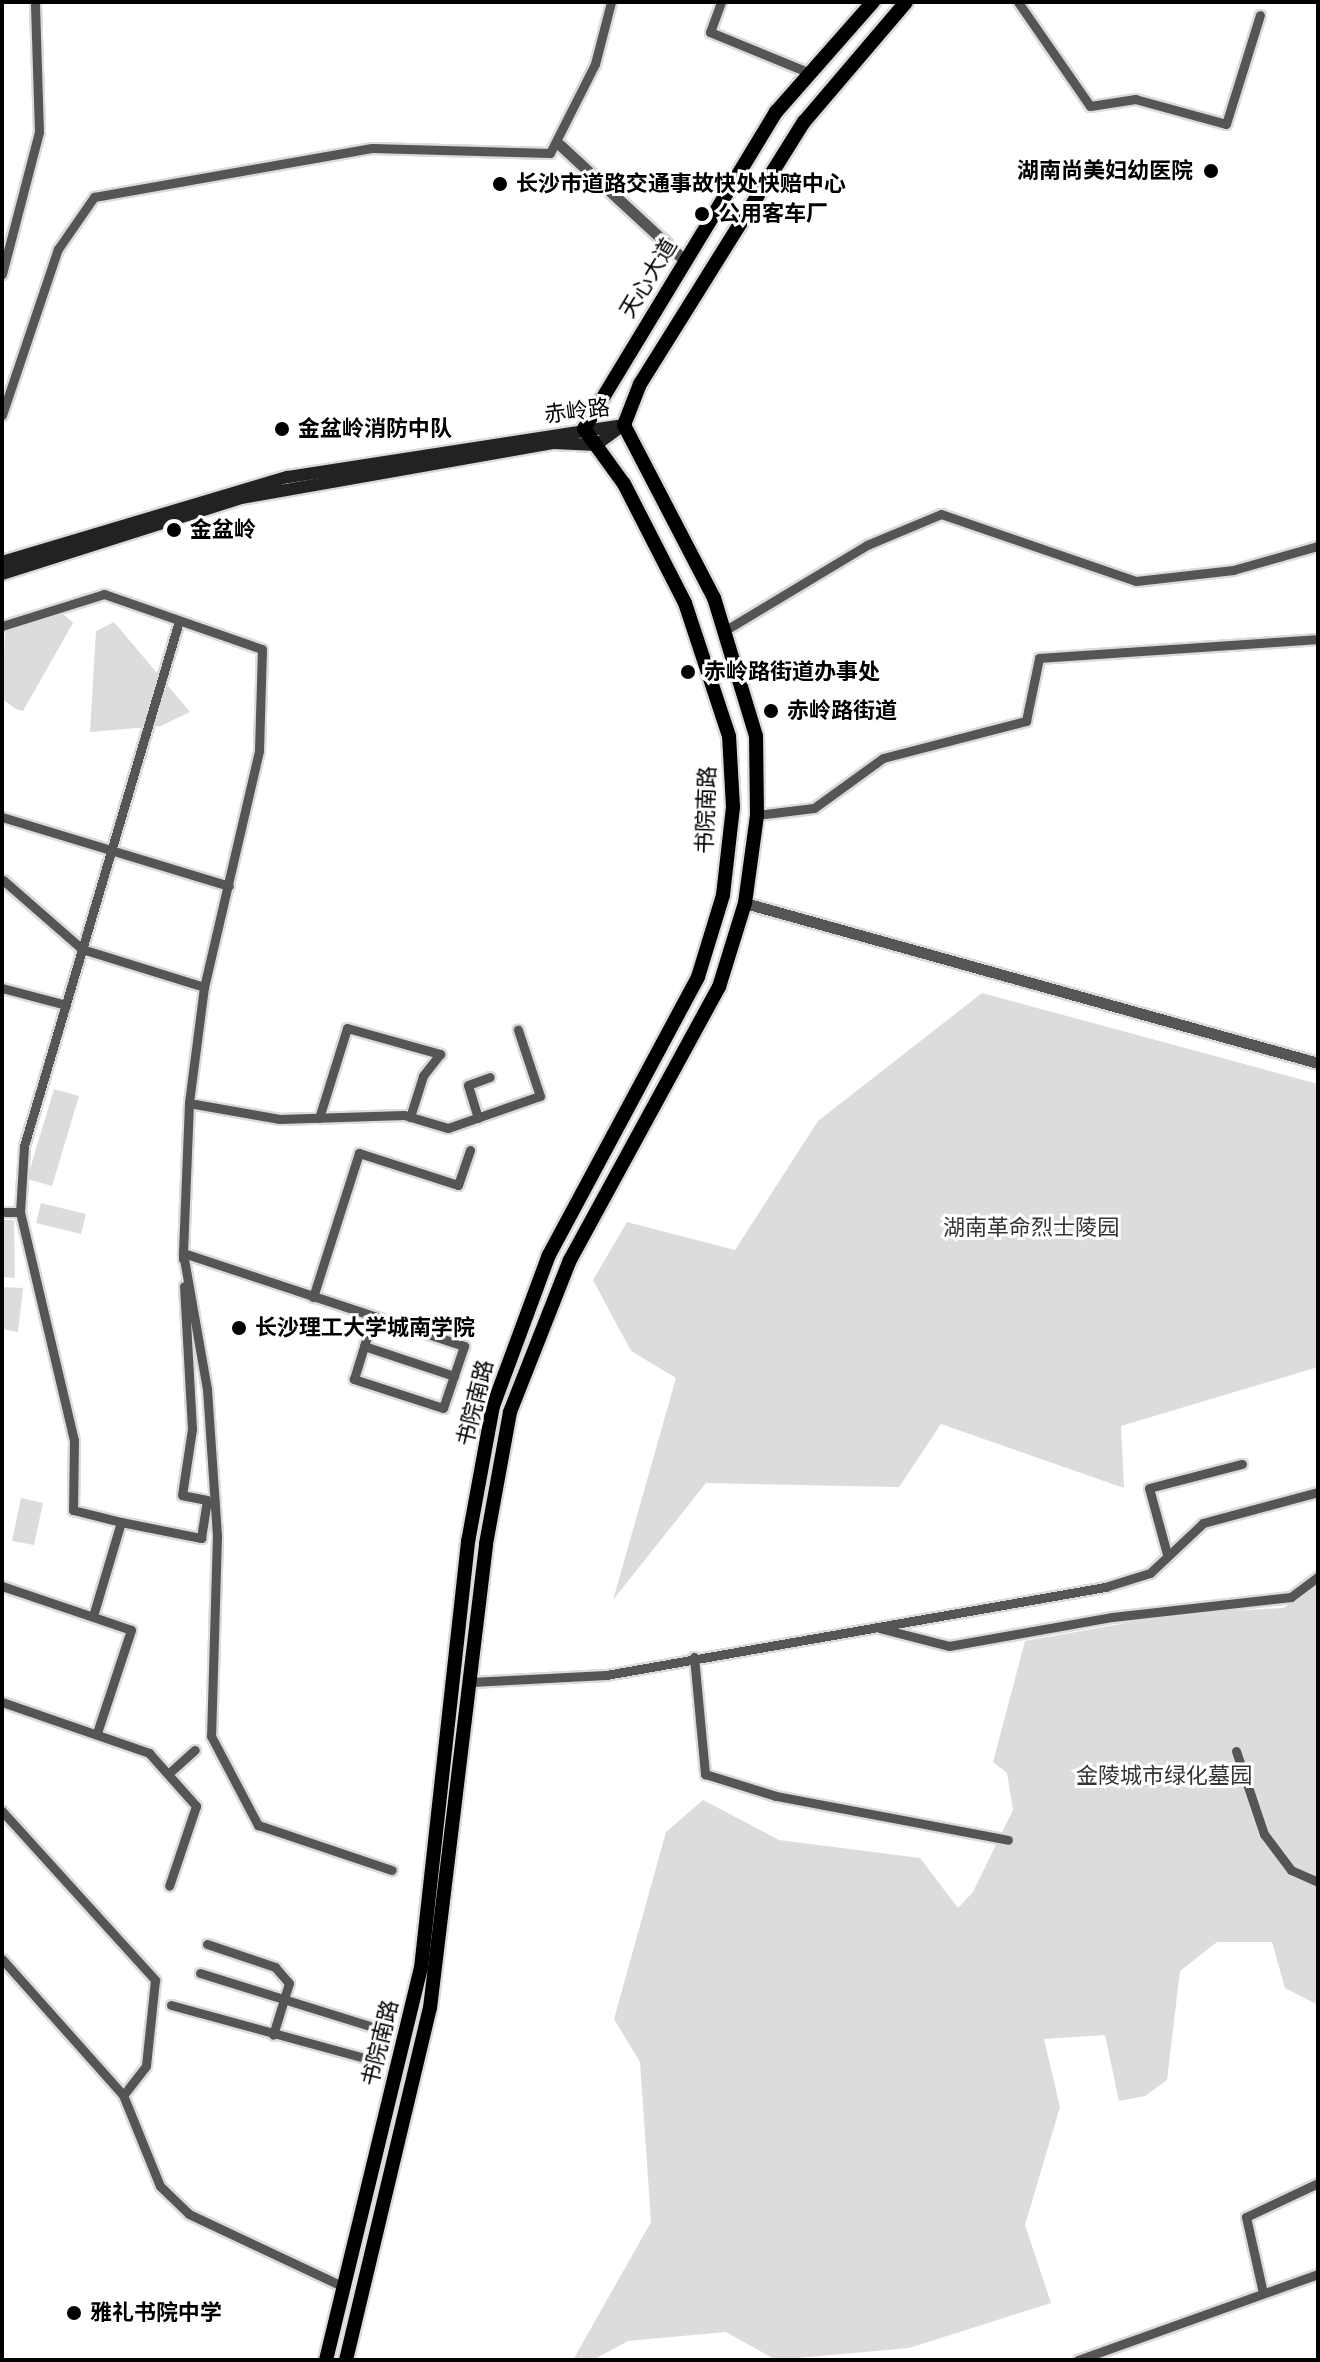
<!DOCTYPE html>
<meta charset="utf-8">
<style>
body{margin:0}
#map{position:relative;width:1320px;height:2362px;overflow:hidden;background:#fff;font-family:"PT Sans","Noto Sans SC",sans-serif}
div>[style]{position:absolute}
.green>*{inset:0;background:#dcdcdc}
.roads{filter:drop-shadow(2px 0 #dbdbdb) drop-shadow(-2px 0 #dbdbdb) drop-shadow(0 2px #dbdbdb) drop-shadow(0 -2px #dbdbdb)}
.minor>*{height:9px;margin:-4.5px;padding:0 4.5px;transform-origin:4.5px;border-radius:4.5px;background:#555}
.tertiary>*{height:11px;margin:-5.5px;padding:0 5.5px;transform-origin:5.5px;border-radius:5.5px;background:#555}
.secondary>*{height:12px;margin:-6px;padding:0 6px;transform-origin:6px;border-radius:6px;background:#222}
.primary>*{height:14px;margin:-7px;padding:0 7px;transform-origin:7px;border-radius:7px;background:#000}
.dots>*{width:22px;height:22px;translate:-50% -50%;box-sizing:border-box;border:4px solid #fff;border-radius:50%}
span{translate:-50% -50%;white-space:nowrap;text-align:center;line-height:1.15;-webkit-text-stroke:6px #fff;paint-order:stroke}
.poi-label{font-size:22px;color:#000;font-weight:700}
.right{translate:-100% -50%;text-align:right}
.left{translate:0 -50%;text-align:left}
.street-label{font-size:22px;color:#000}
.park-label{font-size:22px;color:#333}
.frame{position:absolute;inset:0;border:4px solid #000;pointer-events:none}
</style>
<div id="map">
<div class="green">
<i style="clip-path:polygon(61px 612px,73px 623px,23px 711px,16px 709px,2px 699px,5px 631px)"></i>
<i style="clip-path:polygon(114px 622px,190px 712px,161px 726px,90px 732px,96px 631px)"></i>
<i style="clip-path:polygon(982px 993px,1318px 1084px,1318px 1367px,1121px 1426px,1124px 1488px,941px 1424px,899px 1487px,706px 1483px,613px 1600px,676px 1378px,631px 1351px,593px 1280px,627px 1222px,735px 1250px,818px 1121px)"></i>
<i style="clip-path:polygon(54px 1089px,79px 1096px,52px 1186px,27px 1179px)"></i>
<i style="clip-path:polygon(41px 1203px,86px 1214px,81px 1234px,36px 1223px)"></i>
<i style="clip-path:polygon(2px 1220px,14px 1220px,15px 1278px,2px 1277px)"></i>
<i style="clip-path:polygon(2px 1287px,23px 1288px,18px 1332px,2px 1329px)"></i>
<i style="clip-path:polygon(21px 1498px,43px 1503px,34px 1545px,12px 1541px)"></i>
<i style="clip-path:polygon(1318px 1587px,1318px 2005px,1285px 1988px,1272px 1942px,1217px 1942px,1180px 1971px,1167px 2080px,1145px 2096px,1119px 2101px,1105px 2035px,1044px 2039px,1060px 2107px,1025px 2225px,1051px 2303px,909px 2348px,776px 2360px,726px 2332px,628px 2341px,593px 2360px,573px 2360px,651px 2222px,640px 2062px,614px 2019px,666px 1832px,703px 1800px,779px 1840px,920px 1858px,958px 1908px,973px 1892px,1013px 1810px,1007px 1773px,993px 1762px,1025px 1641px,1177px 1614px,1283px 1608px)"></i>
</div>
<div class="roads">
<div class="minor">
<i style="left:721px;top:2px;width:32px;rotate:110deg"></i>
<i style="left:710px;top:32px;width:108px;rotate:22.3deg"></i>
<i style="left:1018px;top:2px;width:126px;rotate:55.3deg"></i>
<i style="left:1090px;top:106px;width:46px;rotate:-8.8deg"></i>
<i style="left:1135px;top:99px;width:94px;rotate:15.4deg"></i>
<i style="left:1226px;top:124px;width:114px;rotate:-72.7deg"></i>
<i style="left:2px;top:274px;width:147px;rotate:-75.4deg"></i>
<i style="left:39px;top:132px;width:130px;rotate:-91.8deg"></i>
<i style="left:2px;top:415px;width:175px;rotate:-71.4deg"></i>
<i style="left:58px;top:249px;width:63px;rotate:-55.3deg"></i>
<i style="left:94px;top:197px;width:282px;rotate:-10deg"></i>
<i style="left:372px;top:148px;width:178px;rotate:1.6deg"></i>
<i style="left:550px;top:153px;width:100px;rotate:-63.2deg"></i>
<i style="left:595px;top:64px;width:64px;rotate:-75.5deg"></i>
<i style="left:2px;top:626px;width:107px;rotate:-17.4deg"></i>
<i style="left:104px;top:594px;width:167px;rotate:19.2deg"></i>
<i style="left:262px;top:649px;width:102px;rotate:91.7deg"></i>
<i style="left:259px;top:751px;width:242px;rotate:103.1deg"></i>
<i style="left:204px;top:987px;width:117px;rotate:97.4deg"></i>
<i style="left:189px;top:1103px;width:150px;rotate:92.3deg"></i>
<i style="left:183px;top:1253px;width:138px;rotate:80deg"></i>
<i style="left:207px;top:1389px;width:147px;rotate:86.1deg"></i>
<i style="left:217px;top:1536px;width:200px;rotate:91.7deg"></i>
<i style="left:211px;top:1736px;width:101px;rotate:62.2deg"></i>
<i style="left:258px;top:1825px;width:141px;rotate:18.6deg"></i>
<i style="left:724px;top:631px;width:167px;rotate:-31deg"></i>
<i style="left:867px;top:545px;width:80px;rotate:-22.7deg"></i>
<i style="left:941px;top:514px;width:206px;rotate:19deg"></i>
<i style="left:1136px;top:581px;width:98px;rotate:-6.5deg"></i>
<i style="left:1233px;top:570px;width:88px;rotate:-15.8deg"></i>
<i style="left:757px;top:815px;width:57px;rotate:-7deg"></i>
<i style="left:814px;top:808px;width:85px;rotate:-35.9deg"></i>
<i style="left:883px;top:758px;width:148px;rotate:-14.5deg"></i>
<i style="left:1026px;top:721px;width:64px;rotate:-78.3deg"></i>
<i style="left:1039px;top:658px;width:280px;rotate:-3.9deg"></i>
<i style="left:2px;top:817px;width:237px;rotate:16.9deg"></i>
<i style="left:3px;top:880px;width:105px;rotate:41.1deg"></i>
<i style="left:82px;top:949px;width:128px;rotate:17.3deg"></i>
<i style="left:2px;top:988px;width:66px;rotate:14.9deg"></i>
<i style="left:189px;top:1103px;width:92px;rotate:10deg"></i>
<i style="left:280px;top:1119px;width:124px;rotate:-1.8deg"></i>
<i style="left:404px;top:1115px;width:46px;rotate:16.5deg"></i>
<i style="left:448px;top:1128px;width:97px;rotate:-19.2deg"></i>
<i style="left:540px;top:1096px;width:70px;rotate:-108.4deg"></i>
<i style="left:319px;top:1118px;width:94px;rotate:-72.7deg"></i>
<i style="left:347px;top:1028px;width:97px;rotate:15.6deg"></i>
<i style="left:440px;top:1054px;width:28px;rotate:128deg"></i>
<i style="left:423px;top:1076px;width:43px;rotate:107.6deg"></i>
<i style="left:478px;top:1118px;width:34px;rotate:-107deg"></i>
<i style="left:468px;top:1085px;width:23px;rotate:-20deg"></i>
<i style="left:2px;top:1212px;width:18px"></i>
<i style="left:20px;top:1212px;width:66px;rotate:-86.5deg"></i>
<i style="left:24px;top:1146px;width:547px;rotate:-73.55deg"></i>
<i style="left:20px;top:1212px;width:234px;rotate:76.7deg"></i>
<i style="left:74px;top:1440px;width:70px;rotate:90.8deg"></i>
<i style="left:73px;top:1510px;width:49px;rotate:14deg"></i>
<i style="left:121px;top:1522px;width:98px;rotate:106.6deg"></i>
<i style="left:183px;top:1259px;width:6px;rotate:-90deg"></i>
<i style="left:183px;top:1253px;width:296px;rotate:18.3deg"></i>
<i style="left:464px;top:1346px;width:65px;rotate:108.7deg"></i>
<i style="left:443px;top:1408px;width:94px;rotate:-162deg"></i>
<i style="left:354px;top:1379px;width:65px;rotate:-73deg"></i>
<i style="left:313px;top:1297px;width:151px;rotate:-72.3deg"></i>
<i style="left:359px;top:1153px;width:104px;rotate:17.9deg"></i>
<i style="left:458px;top:1185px;width:37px;rotate:-71deg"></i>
<i style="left:364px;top:1346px;width:95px;rotate:18.4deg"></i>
<i style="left:121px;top:1522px;width:82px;rotate:11.3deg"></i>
<i style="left:201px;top:1538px;width:38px;rotate:-81deg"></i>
<i style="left:207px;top:1500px;width:25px;rotate:-169deg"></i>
<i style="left:182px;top:1495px;width:67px;rotate:-81.4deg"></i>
<i style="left:192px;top:1429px;width:143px;rotate:-93.2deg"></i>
<i style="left:1167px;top:1554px;width:68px;rotate:-105.3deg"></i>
<i style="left:1149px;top:1488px;width:96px;rotate:-14.5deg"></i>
<i style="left:2px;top:1586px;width:136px;rotate:18.8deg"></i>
<i style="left:131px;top:1630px;width:108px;rotate:108.3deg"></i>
<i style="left:879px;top:1628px;width:72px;rotate:14.4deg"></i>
<i style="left:949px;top:1646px;width:166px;rotate:-10.1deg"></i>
<i style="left:1112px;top:1617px;width:180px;rotate:-6.4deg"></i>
<i style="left:1291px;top:1597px;width:34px;rotate:-37deg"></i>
<i style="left:694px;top:1657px;width:118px;rotate:84.6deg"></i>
<i style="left:705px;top:1774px;width:74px;rotate:17.2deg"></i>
<i style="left:776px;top:1796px;width:236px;rotate:10.7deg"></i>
<i style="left:471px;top:1682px;width:135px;rotate:-3deg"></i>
<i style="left:606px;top:1675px;width:507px;rotate:-10deg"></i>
<i style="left:1105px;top:1587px;width:47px;rotate:-17.3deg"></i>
<i style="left:1150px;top:1573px;width:73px;rotate:-43.3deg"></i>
<i style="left:1203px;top:1523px;width:119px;rotate:-15.1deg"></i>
<i style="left:2px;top:1702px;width:156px;rotate:19.1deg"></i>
<i style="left:149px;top:1753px;width:71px;rotate:48.4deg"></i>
<i style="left:196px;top:1806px;width:84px;rotate:108.6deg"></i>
<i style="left:1236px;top:1751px;width:88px;rotate:71.4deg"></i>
<i style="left:1264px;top:1834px;width:45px;rotate:53.1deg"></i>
<i style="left:1291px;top:1870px;width:30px;rotate:24deg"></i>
<i style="left:168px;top:1774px;width:36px;rotate:-42deg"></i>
<i style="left:2px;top:1811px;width:228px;rotate:47.8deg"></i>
<i style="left:155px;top:1980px;width:86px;rotate:96deg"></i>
<i style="left:146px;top:2066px;width:37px;rotate:128deg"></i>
<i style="left:207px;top:1944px;width:72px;rotate:18.7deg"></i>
<i style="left:275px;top:1967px;width:21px;rotate:49deg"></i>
<i style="left:289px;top:1983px;width:54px;rotate:107.1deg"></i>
<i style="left:2px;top:1959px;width:182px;rotate:48.3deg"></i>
<i style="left:123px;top:2095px;width:98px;rotate:67.9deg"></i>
<i style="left:160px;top:2186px;width:40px;rotate:44deg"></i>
<i style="left:189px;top:2214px;width:169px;rotate:25.2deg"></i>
<i style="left:200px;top:1973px;width:178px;rotate:17.3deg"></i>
<i style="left:171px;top:2005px;width:216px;rotate:15.3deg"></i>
<i style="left:1263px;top:2293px;width:78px;rotate:-102.6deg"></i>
<i style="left:1246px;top:2217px;width:80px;rotate:-25.3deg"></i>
<i style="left:1078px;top:2360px;width:255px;rotate:-19.7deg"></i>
</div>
<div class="tertiary">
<i style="left:560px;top:145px;width:169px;rotate:42.8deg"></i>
<i style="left:745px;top:903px;width:595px;rotate:15.6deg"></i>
</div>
<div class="secondary">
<i style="left:2px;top:562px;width:298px;rotate:-16.6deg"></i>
<i style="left:288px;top:477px;width:338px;rotate:-8.8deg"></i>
<i style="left:2px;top:574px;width:251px;rotate:-17.6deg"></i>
<i style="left:241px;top:498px;width:318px;rotate:-10deg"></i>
<i style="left:554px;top:443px;width:42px;rotate:2.7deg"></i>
<i style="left:596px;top:445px;width:34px;rotate:-36deg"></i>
</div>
<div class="primary">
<i style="left:326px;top:2360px;width:403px;rotate:-76.4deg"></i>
<i style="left:421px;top:1968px;width:429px;rotate:-83.7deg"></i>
<i style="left:468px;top:1542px;width:138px;rotate:-79.6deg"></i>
<i style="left:493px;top:1406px;width:161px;rotate:-69.7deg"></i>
<i style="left:549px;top:1255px;width:315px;rotate:-61.8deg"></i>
<i style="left:698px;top:977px;width:86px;rotate:-73deg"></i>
<i style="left:723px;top:895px;width:89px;rotate:-83.5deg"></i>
<i style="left:733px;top:807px;width:71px;rotate:-93.2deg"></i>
<i style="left:729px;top:736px;width:140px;rotate:-108.3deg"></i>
<i style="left:685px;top:603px;width:134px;rotate:-117.1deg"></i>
<i style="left:624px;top:484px;width:68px;rotate:-126deg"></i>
<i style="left:584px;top:429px;width:371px;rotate:-58.8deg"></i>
<i style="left:776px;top:112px;width:147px;rotate:-48.6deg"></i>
<i style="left:346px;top:2360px;width:362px;rotate:-76.6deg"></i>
<i style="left:430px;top:2008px;width:467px;rotate:-83.1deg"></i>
<i style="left:486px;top:1544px;width:134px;rotate:-79.7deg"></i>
<i style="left:510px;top:1412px;width:163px;rotate:-68.5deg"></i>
<i style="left:570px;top:1260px;width:311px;rotate:-61.4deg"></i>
<i style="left:719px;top:987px;width:88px;rotate:-72.8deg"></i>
<i style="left:745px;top:903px;width:89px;rotate:-82.2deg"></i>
<i style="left:757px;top:815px;width:79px;rotate:-90.7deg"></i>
<i style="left:756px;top:736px;width:144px;rotate:-106.9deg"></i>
<i style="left:714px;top:598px;width:195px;rotate:-117.5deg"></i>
<i style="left:624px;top:425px;width:44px;rotate:-68.7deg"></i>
<i style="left:640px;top:384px;width:309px;rotate:-58deg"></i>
<i style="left:804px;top:122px;width:157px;rotate:-49.6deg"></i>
</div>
</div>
<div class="dots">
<i style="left:1211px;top:171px;background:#000"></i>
<i style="left:500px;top:184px;background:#000"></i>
<i style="left:702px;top:214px;background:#000"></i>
<i style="left:282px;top:429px;background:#000"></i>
<i style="left:174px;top:530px;background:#000"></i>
<i style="left:688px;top:672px;background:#000"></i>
<i style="left:771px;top:711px;background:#000"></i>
<i style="left:239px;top:1328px;background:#000"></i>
<i style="left:74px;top:2313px;background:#000"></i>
</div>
<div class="poi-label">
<span class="right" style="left:1193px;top:171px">湖南尚美妇幼医院</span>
<span class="left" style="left:516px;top:184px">长沙市道路交通事故快处快赔中心</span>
<span class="left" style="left:718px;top:214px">公用客车厂</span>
<span class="left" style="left:298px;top:429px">金盆岭消防中队</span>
<span class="left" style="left:190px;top:530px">金盆岭</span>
<span class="left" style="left:704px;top:672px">赤岭路街道办事处</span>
<span class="left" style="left:787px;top:711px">赤岭路街道</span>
<span class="left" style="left:255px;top:1328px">长沙理工大学城南学院</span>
<span class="left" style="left:90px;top:2313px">雅礼书院中学</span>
</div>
<div class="street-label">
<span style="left:648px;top:278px;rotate:-59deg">天心大道</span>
<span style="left:577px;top:411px;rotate:-7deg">赤岭路</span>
<span style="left:706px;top:810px;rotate:-88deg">书院南路</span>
<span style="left:475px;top:1403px;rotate:-76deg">书院南路</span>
<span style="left:380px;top:2043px;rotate:-76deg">书院南路</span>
</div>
<div class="park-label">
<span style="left:1031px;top:1228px">湖南革命烈士陵园</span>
<span style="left:1164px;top:1776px">金陵城市绿化墓园</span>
</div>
<div class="frame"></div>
</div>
